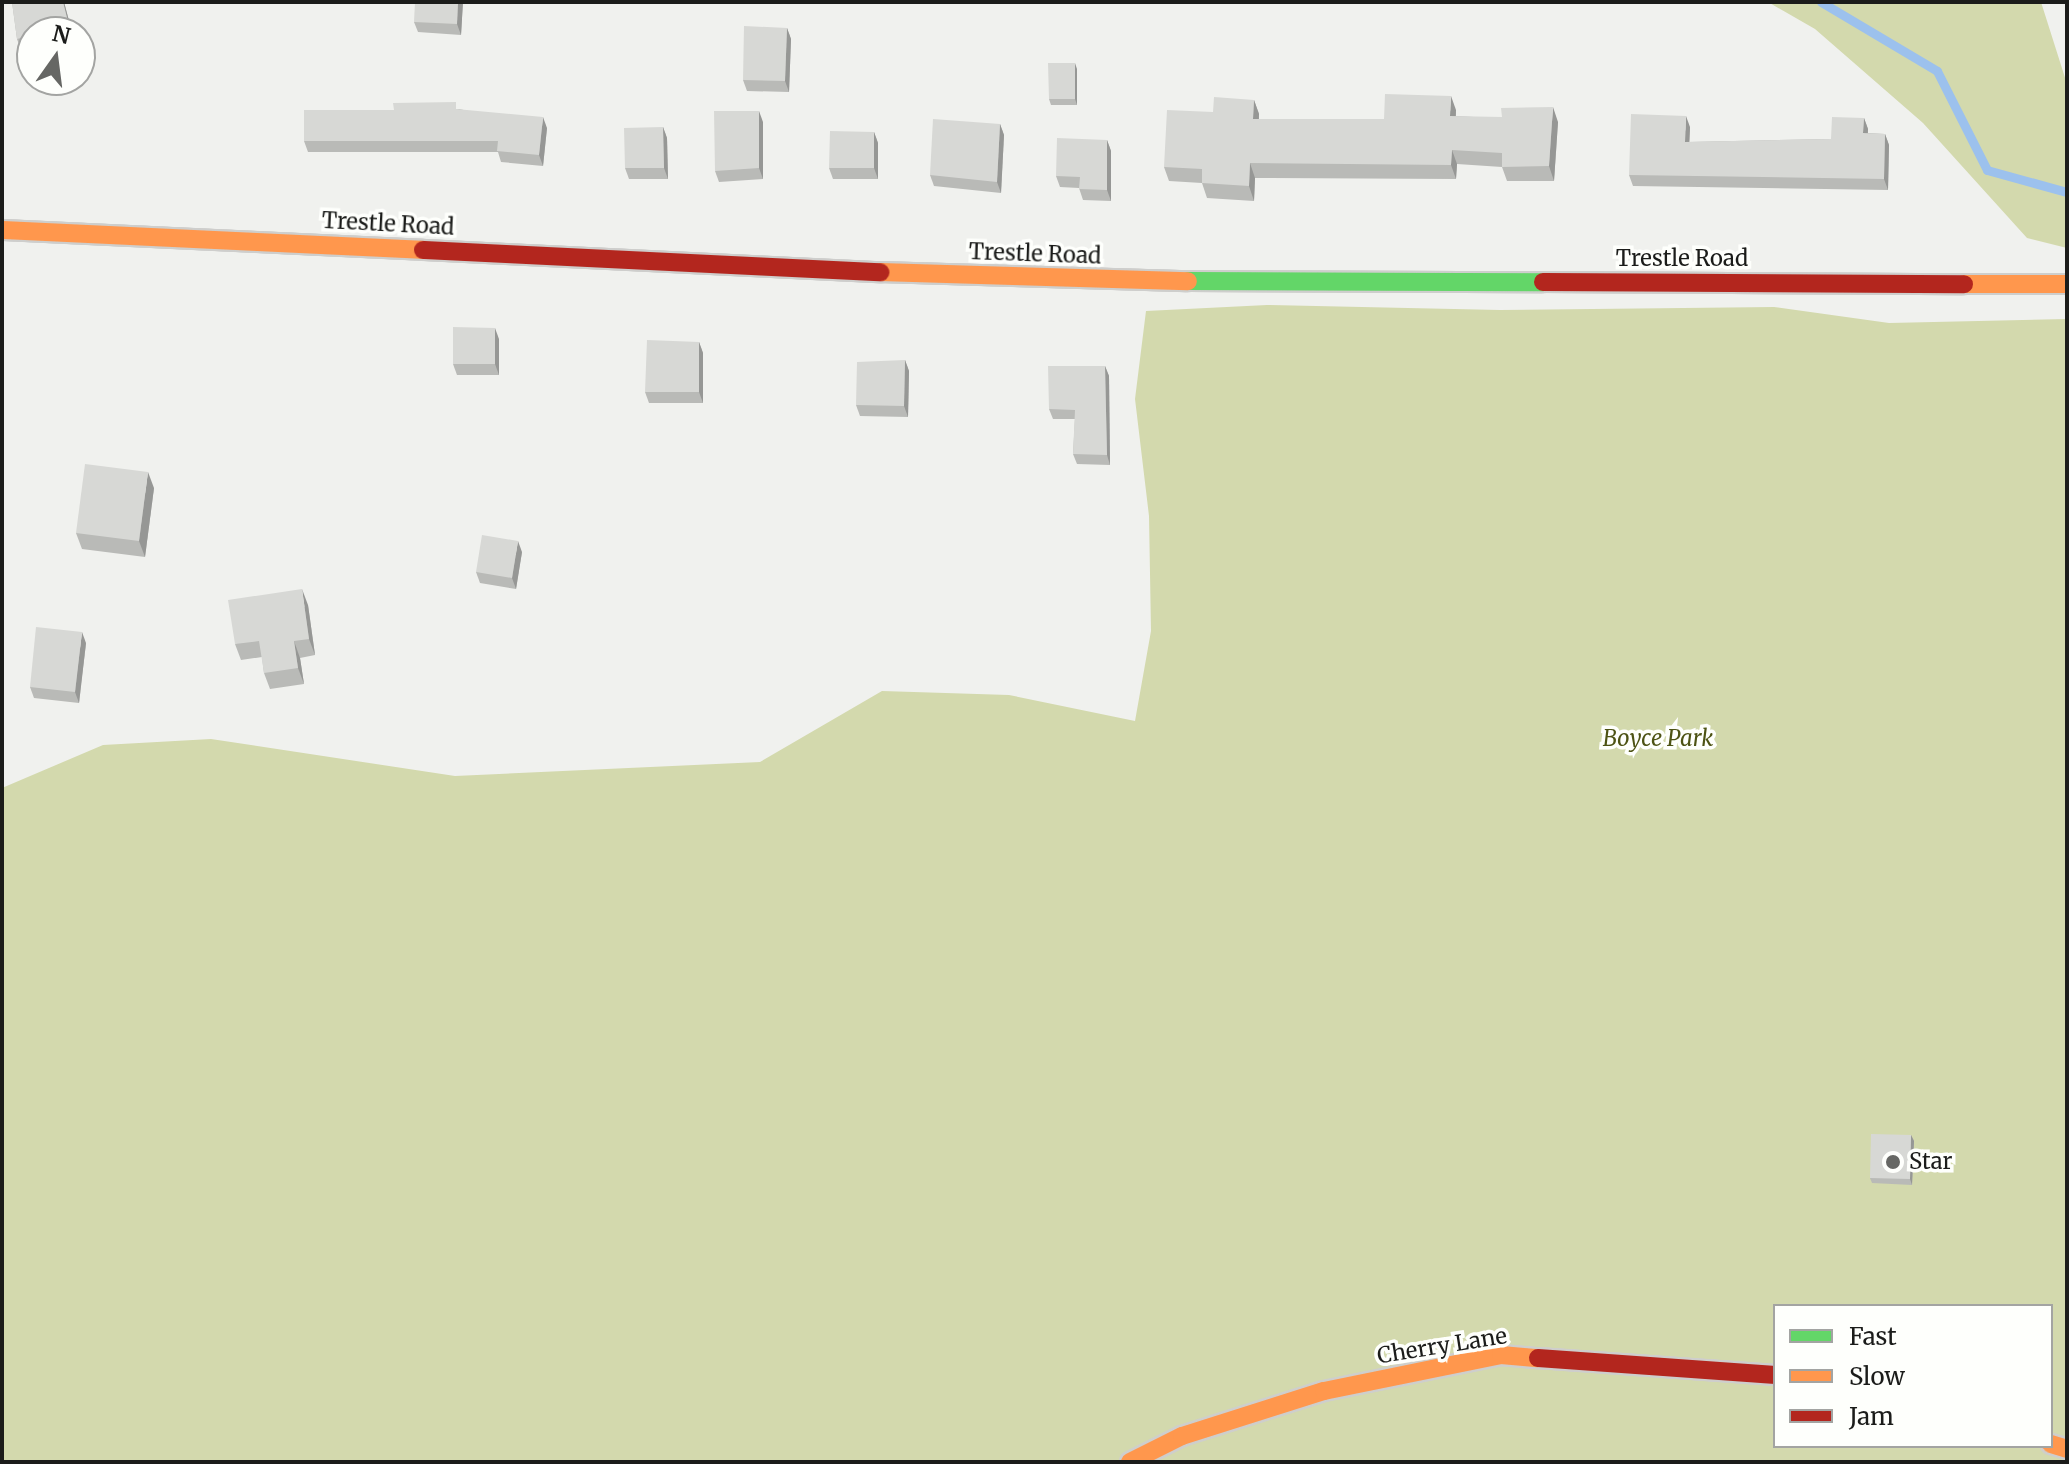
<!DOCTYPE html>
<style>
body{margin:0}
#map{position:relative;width:2069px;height:1464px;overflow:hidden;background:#f0f1ee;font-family:Merriweather,serif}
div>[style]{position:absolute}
.green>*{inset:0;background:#d3d9ad}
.stream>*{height:9px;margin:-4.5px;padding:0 4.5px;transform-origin:4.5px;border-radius:4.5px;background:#9cc1ed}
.roads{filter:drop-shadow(2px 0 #cececc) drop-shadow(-2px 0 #cececc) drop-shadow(0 2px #cececc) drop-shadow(0 -2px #cececc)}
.fast>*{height:18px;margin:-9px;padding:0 9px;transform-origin:9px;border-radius:9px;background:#63d668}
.slow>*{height:18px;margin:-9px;padding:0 9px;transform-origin:9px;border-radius:9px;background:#ff974d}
.jam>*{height:18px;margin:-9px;padding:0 9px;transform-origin:9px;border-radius:9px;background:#b3261e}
.wall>*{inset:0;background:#b9bab7}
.shaded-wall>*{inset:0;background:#969795}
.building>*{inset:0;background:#d7d8d5}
.dots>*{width:22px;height:22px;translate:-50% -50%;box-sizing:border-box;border:4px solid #fefffc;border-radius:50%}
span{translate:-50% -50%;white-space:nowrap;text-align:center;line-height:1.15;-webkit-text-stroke:7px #fefffc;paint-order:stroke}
.street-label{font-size:22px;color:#1b1c1a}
.park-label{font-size:22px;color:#4d5314;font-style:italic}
.poi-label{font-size:22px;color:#1b1c1a}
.left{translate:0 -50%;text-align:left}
.frame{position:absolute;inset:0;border:4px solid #1b1c1a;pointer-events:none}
.legend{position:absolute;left:1773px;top:1304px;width:280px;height:144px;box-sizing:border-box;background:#fefffc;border:2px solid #a3a4a2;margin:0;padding:10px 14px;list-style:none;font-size:24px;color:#1b1c1a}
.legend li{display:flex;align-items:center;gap:16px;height:40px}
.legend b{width:40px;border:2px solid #a3a4a2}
.north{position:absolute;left:16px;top:16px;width:80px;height:80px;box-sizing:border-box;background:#fefffc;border:2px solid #a3a4a2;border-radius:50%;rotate:14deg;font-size:22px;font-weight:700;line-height:32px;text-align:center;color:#1b1c1a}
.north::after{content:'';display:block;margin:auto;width:28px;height:36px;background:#666764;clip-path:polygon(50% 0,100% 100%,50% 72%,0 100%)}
</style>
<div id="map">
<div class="green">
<i style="clip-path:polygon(1768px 2px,2041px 2px,2067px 84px,2067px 248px,2027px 238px,1923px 123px,1815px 29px)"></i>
<i style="clip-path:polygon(evenodd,1267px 305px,1500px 310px,1774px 307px,1889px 323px,2067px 319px,2067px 1462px,2px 1462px,2px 788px,103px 745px,211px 739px,455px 776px,760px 762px,882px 691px,1009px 695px,1135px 721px,1151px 631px,1149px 516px,1135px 399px,1146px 311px,1267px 305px,1775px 1306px,2051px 1306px,2051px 1446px,1775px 1446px,1775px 1306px)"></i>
</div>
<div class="stream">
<i style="left:1821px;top:2px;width:135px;rotate:30.7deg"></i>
<i style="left:1937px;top:71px;width:111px;rotate:63.2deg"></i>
<i style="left:1987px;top:170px;width:83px;rotate:15.4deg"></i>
</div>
<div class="roads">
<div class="fast">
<i style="left:1188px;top:281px;width:355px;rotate:0.2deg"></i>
</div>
<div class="slow">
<i style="left:2px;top:230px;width:421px;rotate:2.7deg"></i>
<i style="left:880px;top:272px;width:308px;rotate:1.7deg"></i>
<i style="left:1964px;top:284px;width:103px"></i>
<i style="left:2051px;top:1444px;width:17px;rotate:17deg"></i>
<i style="left:1130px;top:1462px;width:58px;rotate:-26.6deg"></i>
<i style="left:1182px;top:1436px;width:149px;rotate:-17.6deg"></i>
<i style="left:1324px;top:1391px;width:181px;rotate:-11.5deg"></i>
<i style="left:1501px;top:1355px;width:37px;rotate:5deg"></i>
</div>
<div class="jam">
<i style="left:423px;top:250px;width:458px;rotate:2.8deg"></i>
<i style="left:1543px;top:282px;width:421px;rotate:0.3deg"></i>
<i style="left:1538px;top:1358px;width:238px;rotate:4.1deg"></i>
</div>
</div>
<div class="wall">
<i style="clip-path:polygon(12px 2px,64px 2px,72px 32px,32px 32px,32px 47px,21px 50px,17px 39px)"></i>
<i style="clip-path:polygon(463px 2px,461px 35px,418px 32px,414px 22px)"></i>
<i style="clip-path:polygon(787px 28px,791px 39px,789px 92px,747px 91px,743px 80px)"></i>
<i style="clip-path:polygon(1077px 69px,1077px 105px,1051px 105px,1049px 99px)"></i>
<i style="clip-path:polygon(1254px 100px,1259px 114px,1259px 119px,1384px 119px,1456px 110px,1456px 116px,1558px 122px,1554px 181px,1507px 181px,1502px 167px,1457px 164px,1456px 179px,1255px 178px,1254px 201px,1207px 198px,1202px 183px,1169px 181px,1164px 167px,1213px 112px)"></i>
<i style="clip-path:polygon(459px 109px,547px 128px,543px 166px,501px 162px,498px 152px,308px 152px,304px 141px)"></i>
<i style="clip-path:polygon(1864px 118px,1868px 129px,1868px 133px,1885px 134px,1889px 145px,1888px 190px,1633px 186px,1629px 175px,1690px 127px,1689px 142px,1831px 139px)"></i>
<i style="clip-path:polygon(763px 122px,763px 179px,719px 182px,715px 171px)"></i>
<i style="clip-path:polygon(1000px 124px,1004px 135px,1001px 193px,934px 186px,930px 175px)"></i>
<i style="clip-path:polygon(663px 127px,667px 138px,668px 179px,629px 179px,625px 168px)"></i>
<i style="clip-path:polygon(874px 132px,878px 143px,878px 179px,833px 179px,829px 168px)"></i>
<i style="clip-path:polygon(1107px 140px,1111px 151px,1111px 201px,1083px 200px,1079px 188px,1060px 187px,1056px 176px)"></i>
<i style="clip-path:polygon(499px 339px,499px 375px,457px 375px,453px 364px)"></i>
<i style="clip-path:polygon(699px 342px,703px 353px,703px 403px,649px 403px,645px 392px)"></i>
<i style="clip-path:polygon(905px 360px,909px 371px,908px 417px,860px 416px,856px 405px)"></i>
<i style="clip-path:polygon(1105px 366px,1109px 376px,1110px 465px,1077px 464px,1073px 454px,1075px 419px,1053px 419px,1049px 409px)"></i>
<i style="clip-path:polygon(154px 488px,145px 557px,82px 549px,76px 533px)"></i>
<i style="clip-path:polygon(522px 552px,516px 589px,480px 583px,476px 572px)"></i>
<i style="clip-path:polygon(308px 605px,315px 655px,300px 658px,304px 684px,270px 689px,264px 673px,262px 657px,241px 660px,235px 644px)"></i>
<i style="clip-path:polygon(86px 643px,79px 703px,34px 698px,30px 687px)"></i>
<i style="clip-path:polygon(1911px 1135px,1914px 1141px,1912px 1185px,1872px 1183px,1870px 1178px)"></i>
</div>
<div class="shaded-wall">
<i style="clip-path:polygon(63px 2px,64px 2px,72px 32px,69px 26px)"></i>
<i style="clip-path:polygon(458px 2px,463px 2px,461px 35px,457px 24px)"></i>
<i style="clip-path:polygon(787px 28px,791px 39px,789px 92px,785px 81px)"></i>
<i style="clip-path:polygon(1075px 63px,1077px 69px,1077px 105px,1075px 99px)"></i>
<i style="clip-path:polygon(1451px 96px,1456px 110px,1455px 130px,1450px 116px)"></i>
<i style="clip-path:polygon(1254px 100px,1259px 114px,1258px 134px,1253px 119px)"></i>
<i style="clip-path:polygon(1553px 107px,1558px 122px,1554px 181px,1549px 166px)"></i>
<i style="clip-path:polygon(759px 111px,763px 122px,763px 179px,759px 168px)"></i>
<i style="clip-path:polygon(1686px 116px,1690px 127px,1689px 153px,1685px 142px)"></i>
<i style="clip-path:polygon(543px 117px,547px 128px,543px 166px,539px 155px)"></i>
<i style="clip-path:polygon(1864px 118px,1868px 129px,1867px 144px,1863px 133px)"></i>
<i style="clip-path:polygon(1000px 124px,1004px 135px,1001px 193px,997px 182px)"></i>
<i style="clip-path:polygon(663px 127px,667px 138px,668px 179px,664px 168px)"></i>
<i style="clip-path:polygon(874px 132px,878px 143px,878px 179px,874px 168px)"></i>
<i style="clip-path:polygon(1885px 134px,1889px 145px,1888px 190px,1884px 179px)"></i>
<i style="clip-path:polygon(1107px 140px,1111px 151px,1111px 201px,1107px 190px)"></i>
<i style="clip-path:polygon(1452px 150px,1457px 164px,1456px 179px,1451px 165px)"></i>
<i style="clip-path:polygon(1250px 163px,1255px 178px,1254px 201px,1249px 186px)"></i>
<i style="clip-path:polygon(495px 328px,499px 339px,499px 375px,495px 364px)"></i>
<i style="clip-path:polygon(699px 342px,703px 353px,703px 403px,699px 392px)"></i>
<i style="clip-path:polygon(905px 360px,909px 371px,908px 417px,904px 406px)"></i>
<i style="clip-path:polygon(1105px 366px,1109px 376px,1110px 465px,1107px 455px)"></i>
<i style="clip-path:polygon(148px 472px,154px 488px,145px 557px,139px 541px)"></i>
<i style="clip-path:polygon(518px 541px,522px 552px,516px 589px,512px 578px)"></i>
<i style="clip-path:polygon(302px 589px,308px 605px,315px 655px,309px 639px)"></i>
<i style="clip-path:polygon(82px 632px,86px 643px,79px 703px,75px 692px)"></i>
<i style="clip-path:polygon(294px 641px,300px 658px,304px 684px,298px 668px)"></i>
<i style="clip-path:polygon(1911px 1135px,1914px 1141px,1912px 1185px,1910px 1179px)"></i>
</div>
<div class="building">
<i style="clip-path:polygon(12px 2px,63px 2px,69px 26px,46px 32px,32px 32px,32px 35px,17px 39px)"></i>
<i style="clip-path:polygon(415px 2px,458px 2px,457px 24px,414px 22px)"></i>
<i style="clip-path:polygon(744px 26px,787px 28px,785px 81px,743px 80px)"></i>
<i style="clip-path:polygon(1048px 63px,1075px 63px,1075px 99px,1049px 99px)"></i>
<i style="clip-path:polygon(1385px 94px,1451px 96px,1450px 116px,1502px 117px,1501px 108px,1553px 107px,1549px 166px,1502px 167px,1502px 153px,1452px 150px,1451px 165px,1250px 163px,1249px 186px,1202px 183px,1202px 169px,1164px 167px,1167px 110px,1213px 112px,1214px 97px,1254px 100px,1253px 119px,1384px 119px)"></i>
<i style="clip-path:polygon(456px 102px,456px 109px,543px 117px,539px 155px,497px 151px,498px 141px,304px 141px,304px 110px,394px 110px,393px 103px)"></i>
<i style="clip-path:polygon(714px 111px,759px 111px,759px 168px,715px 171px)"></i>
<i style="clip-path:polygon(1631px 114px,1686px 116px,1685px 142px,1831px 139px,1832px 117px,1864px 118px,1863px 133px,1885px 134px,1884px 179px,1629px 175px)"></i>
<i style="clip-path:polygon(933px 119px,1000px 124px,997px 182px,930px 175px)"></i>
<i style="clip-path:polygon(663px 127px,664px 168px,625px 168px,624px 128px)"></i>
<i style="clip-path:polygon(830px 131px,874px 132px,874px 168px,829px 168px)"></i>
<i style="clip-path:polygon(1057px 138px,1107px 140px,1107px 190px,1079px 189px,1080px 177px,1056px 176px)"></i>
<i style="clip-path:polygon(453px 327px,495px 328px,495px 364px,453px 364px)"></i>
<i style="clip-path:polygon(647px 340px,699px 342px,699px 392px,645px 392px)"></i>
<i style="clip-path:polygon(905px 360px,904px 406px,856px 405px,857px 362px)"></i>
<i style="clip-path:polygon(1048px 366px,1105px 366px,1107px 455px,1073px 454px,1075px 410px,1049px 409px)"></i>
<i style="clip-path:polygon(85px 464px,148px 472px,139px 541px,76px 533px)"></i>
<i style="clip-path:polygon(482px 535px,518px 541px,512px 578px,476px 572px)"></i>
<i style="clip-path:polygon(302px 589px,309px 639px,294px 641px,298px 668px,264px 673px,259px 641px,235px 644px,228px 600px)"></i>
<i style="clip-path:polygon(36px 627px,82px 632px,75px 692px,30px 687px)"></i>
<i style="clip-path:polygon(1871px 1134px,1911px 1135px,1910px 1179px,1870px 1178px)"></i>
</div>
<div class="dots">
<i style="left:1893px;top:1162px;background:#666764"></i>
</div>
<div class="street-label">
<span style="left:388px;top:224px;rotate:3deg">Trestle Road</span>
<span style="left:1035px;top:254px;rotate:2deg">Trestle Road</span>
<span style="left:1682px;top:259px">Trestle Road</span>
<span style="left:1442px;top:1346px;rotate:-9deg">Cherry Lane</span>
</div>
<div class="park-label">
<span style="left:1658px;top:739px">Boyce Park</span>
</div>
<div class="poi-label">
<span class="left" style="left:1909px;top:1162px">Star</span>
</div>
<div class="frame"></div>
<ul class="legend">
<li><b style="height:10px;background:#63d668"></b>Fast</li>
<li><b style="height:10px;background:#ff974d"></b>Slow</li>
<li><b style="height:10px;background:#b3261e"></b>Jam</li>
</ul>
<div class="north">N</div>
</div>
